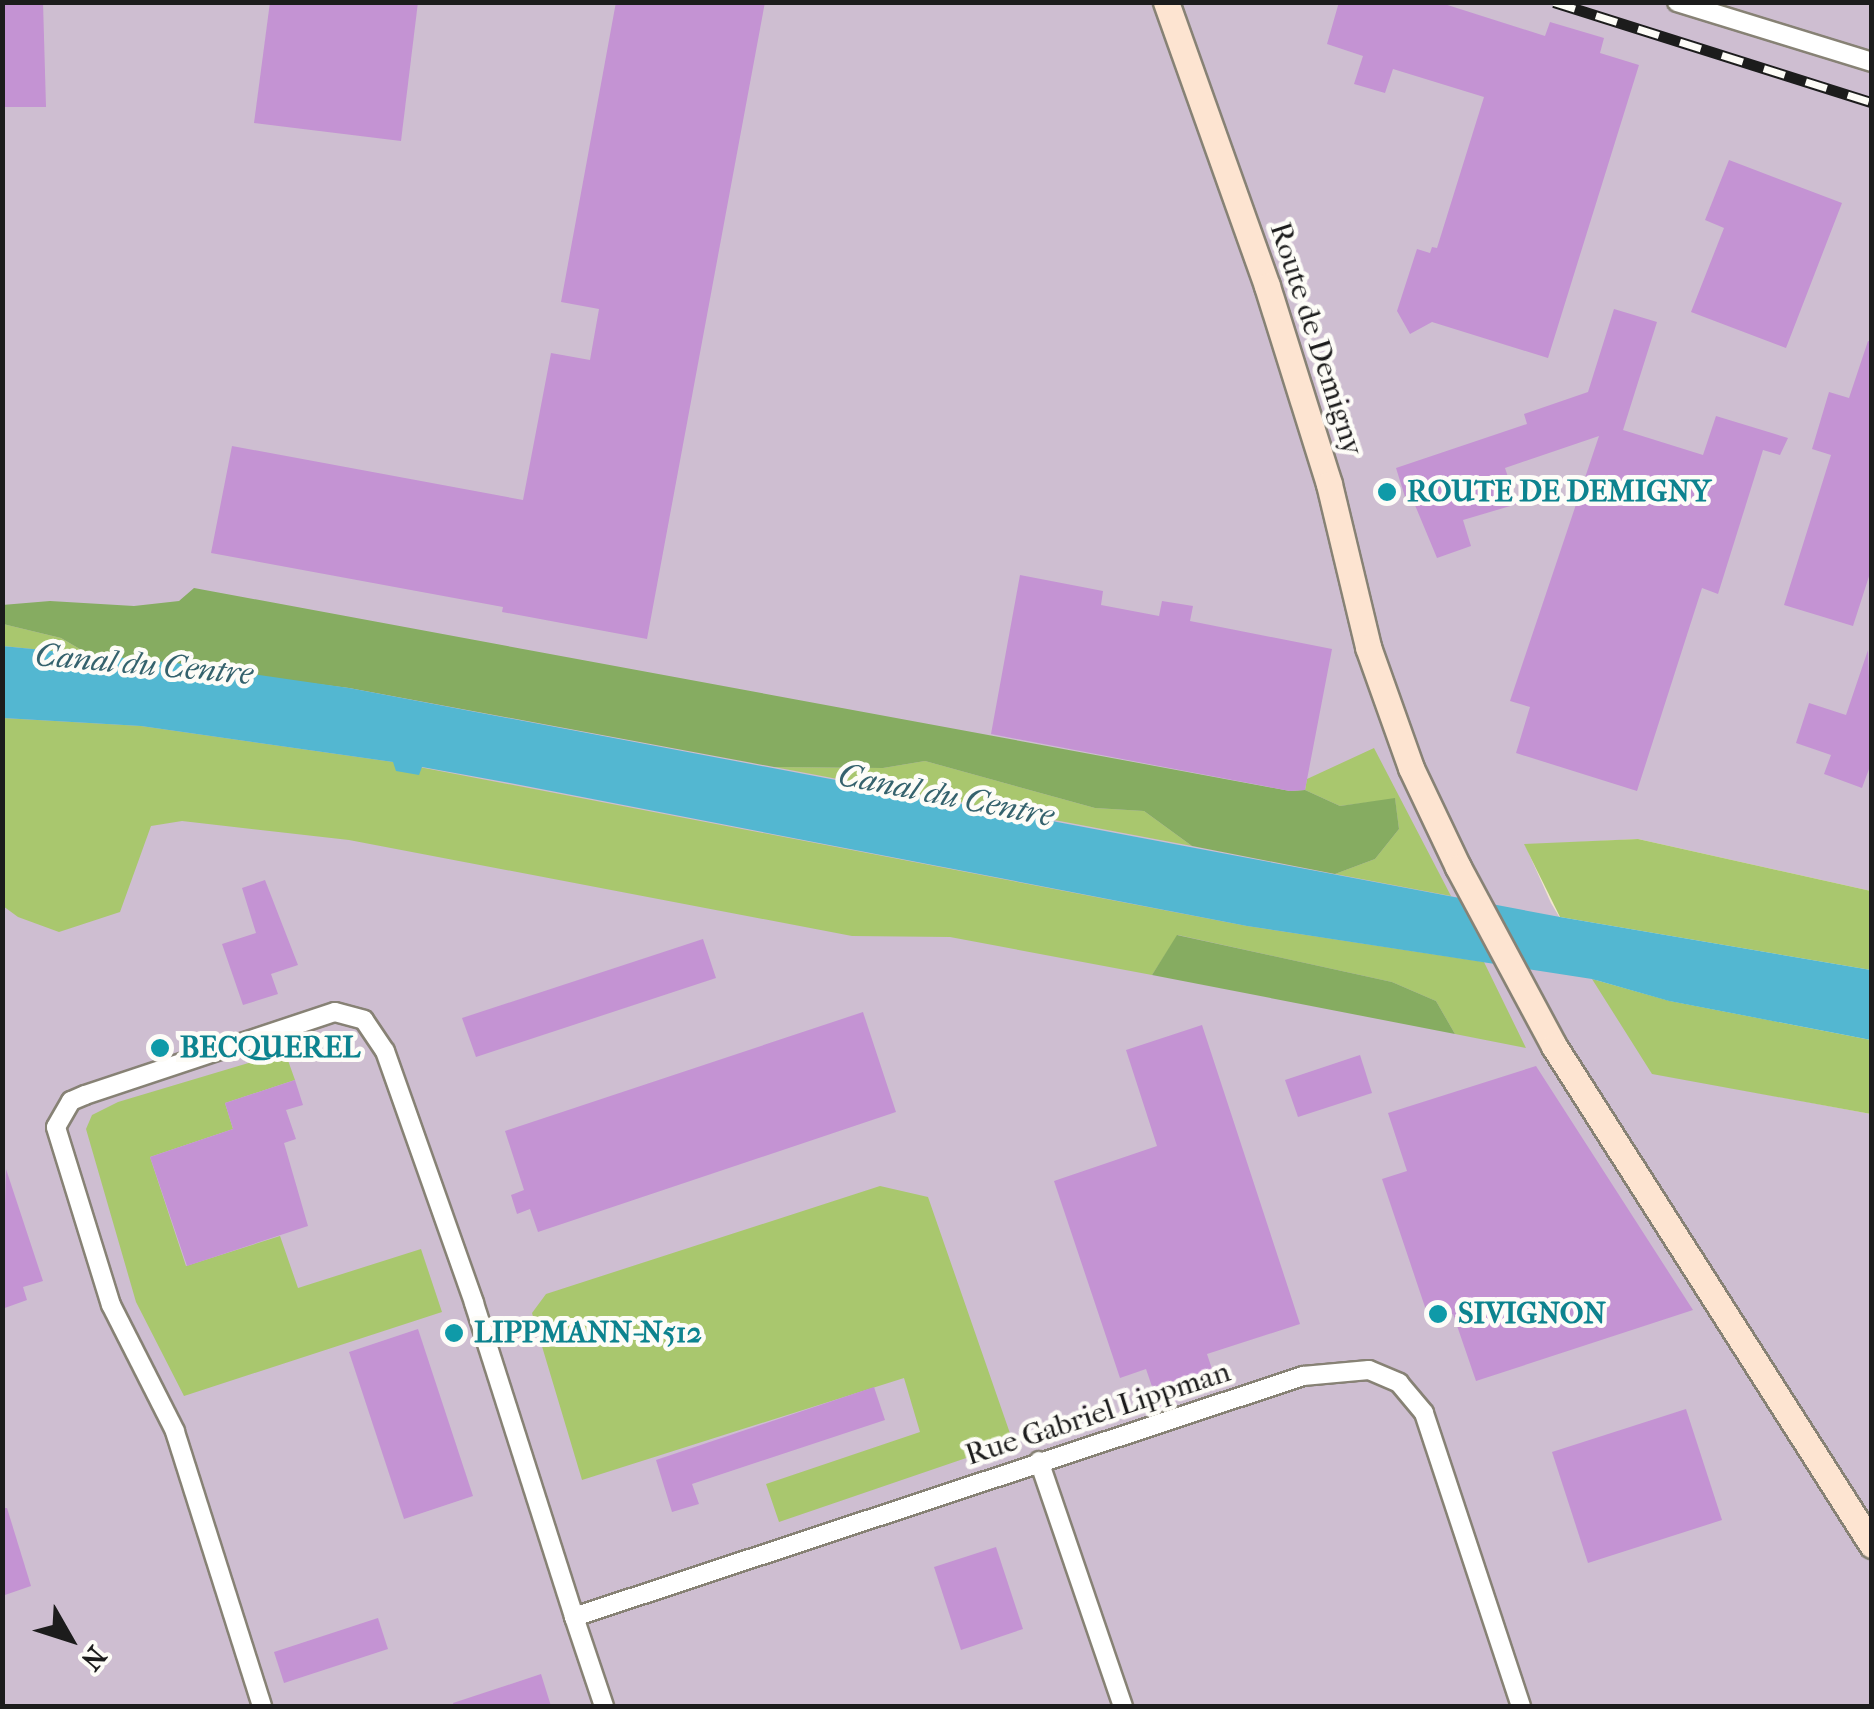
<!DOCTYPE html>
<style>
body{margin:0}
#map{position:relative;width:1874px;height:1709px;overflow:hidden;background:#f2e7ce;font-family:"IM FELL French Canon",serif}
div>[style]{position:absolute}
.industrial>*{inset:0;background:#cebed1}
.green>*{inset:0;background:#a9c76e}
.forest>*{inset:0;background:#86ac61}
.water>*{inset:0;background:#53b7d1}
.building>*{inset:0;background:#c493d3}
.roads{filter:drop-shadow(2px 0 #878275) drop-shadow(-2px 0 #878275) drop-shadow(0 2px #878275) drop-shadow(0 -2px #878275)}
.minor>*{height:18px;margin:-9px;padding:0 9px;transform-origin:9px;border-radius:9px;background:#fff}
.secondary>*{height:25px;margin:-12.5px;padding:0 12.5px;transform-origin:12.5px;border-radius:12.5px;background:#fde4d1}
.rail>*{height:11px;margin-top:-5.5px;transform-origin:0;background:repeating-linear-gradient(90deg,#fdfcf7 0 22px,#1c1c1c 0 44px);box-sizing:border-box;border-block:2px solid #1c1c1c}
.dots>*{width:28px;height:28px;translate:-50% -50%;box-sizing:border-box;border:5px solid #fdfcf7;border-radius:50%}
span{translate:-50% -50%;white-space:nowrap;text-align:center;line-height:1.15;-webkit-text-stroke:9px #fdfcf7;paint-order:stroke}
.street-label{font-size:30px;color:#1c1c1c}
.culture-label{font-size:30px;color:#0d838f;font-weight:700}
.left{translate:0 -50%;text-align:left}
.water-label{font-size:32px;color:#35626d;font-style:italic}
.frame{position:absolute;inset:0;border:5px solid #1c1c1c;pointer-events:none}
.north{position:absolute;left:20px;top:1589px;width:100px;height:100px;-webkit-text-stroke:8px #fdfcf7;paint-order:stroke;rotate:129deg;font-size:28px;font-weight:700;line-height:40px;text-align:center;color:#1c1c1c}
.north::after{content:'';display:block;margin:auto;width:35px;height:45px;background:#1c1c1c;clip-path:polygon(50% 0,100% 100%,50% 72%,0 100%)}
</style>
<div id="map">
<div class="industrial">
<i style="clip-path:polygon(3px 3px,1871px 3px,1871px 891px,1638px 839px,1525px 845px,1551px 903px,1652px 1073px,1871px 1114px,1871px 1706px,3px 1706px)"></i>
</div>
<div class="green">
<i style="clip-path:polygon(3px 624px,61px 638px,90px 655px,3px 646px)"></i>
<i style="clip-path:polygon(3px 718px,141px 726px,393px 762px,1247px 926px,1484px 962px,1526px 1048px,1455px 1034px,1436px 1001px,1392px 982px,1178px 935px,1152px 975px,950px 937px,852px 936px,349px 840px,182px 821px,151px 826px,120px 912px,59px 932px,18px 917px,3px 906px)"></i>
<i style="clip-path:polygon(1374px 748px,1451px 896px,1335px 874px,1375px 859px,1399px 829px,1395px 799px,1340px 806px,1305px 790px,1307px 779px)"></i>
<i style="clip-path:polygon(925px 761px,1095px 808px,1144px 811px,1192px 846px,774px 767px,883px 768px)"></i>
<i style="clip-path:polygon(1638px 839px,1871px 891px,1871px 970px,1560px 917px,1524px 844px)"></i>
<i style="clip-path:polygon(1592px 979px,1670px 1001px,1871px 1040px,1871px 1114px,1652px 1074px)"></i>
<i style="clip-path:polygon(285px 1052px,295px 1080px,225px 1103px,233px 1129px,150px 1157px,186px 1266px,280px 1236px,298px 1288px,421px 1249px,442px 1312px,184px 1396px,136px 1302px,86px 1129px,92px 1115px,118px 1102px)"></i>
<i style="clip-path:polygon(880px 1186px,928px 1197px,1013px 1442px,779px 1522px,766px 1484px,920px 1432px,904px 1378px,582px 1480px,532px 1313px,546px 1294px)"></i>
</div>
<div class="forest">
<i style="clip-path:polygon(194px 588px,1290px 791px,1305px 790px,1340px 806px,1395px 798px,1399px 829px,1375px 859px,1335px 874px,1192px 846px,1144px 811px,1095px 808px,925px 761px,883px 768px,774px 767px,349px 688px,90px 655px,61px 638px,3px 624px,2px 605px,50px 601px,134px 606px,179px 601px)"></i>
<i style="clip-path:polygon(1177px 935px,1392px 982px,1436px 1001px,1455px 1034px,1152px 975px)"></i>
</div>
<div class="water">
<i style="clip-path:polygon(2px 646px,176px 663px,349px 688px,1560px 917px,1871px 970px,1871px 1040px,1669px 1001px,1592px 979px,1247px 926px,510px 783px,422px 767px,419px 775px,396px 771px,393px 762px,141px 726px,3px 718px)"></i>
</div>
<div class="building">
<i style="clip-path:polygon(2px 2px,43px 2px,46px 107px,2px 107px)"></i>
<i style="clip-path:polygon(270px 2px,418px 2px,401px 141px,254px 123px)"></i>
<i style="clip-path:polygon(616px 2px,765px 2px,647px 639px,502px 612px,503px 607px,211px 553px,232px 446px,523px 500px,551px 353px,590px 360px,599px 309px,561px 302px)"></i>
<i style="clip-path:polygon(1339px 2px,1438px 2px,1545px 36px,1550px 22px,1604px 38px,1600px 53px,1639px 65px,1548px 358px,1432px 322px,1410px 334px,1397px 311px,1417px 249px,1430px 253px,1432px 247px,1437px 248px,1484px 97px,1393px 69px,1385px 93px,1354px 84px,1363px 56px,1327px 44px)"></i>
<i style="clip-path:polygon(1729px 160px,1842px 203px,1786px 348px,1691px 312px,1724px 228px,1705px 220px)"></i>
<i style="clip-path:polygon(1614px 309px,1657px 322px,1623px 430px,1703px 455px,1716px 416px,1788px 438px,1780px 455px,1763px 450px,1718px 594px,1702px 588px,1637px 791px,1516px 753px,1530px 707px,1510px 701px,1599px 436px,1505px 468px,1517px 504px,1463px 520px,1471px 546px,1437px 558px,1412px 498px,1406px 500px,1396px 468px,1527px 424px,1524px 414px,1588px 392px)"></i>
<i style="clip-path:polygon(1868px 341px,1872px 342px,1872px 567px,1853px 626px,1784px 605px,1831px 455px,1812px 449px,1829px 392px,1849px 398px)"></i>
<i style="clip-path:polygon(1020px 575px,1103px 591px,1101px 605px,1159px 616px,1162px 601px,1193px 606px,1190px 621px,1332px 649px,1305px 790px,1290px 791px,991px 734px)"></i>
<i style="clip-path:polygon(1868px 650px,1872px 761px,1862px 788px,1824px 774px,1831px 755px,1796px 743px,1809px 703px,1846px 715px)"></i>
<i style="clip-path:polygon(265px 880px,298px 965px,271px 974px,278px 994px,243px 1005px,222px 944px,256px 933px,242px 888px)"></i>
<i style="clip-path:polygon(703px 939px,716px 978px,476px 1057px,462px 1018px)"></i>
<i style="clip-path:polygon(863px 1012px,896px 1112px,538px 1232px,530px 1209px,517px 1214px,511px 1195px,524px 1190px,505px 1131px)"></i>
<i style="clip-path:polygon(1202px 1025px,1300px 1324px,1207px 1354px,1218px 1387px,1159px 1407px,1146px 1369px,1120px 1378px,1054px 1181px,1157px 1146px,1126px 1050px)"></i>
<i style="clip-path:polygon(1360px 1055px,1372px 1093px,1298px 1117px,1285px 1080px)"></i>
<i style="clip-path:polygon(1536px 1066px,1693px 1310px,1476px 1381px,1453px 1314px,1433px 1320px,1427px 1313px,1382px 1179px,1407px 1171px,1388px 1113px)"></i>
<i style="clip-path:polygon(295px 1080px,303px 1105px,286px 1110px,296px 1139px,284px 1143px,308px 1226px,187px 1266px,150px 1157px,233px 1129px,225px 1103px)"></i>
<i style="clip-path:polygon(6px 1169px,43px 1281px,23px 1287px,27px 1300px,2px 1309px)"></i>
<i style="clip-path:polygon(418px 1329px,473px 1496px,404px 1519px,349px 1352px)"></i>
<i style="clip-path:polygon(874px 1387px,885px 1420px,692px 1484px,699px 1504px,672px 1512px,656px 1460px)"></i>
<i style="clip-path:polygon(1686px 1409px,1722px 1520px,1588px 1563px,1552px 1452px)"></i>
<i style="clip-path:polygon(2px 1508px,7px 1508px,31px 1586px,2px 1596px)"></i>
<i style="clip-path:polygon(996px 1547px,1023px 1629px,961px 1650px,934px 1567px)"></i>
<i style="clip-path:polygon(378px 1618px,388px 1649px,284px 1683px,274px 1652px)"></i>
<i style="clip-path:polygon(541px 1674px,551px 1706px,454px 1706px,453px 1703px)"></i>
</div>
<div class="roads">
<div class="minor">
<i style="left:1677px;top:2px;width:204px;rotate:17.1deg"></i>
<i style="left:1039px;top:1461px;width:259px;rotate:71.1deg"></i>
<i style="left:262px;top:1706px;width:288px;rotate:-107.6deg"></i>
<i style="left:175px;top:1431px;width:141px;rotate:-116.9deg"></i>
<i style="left:111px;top:1305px;width:186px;rotate:-107.2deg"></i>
<i style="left:56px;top:1127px;width:30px;rotate:-60deg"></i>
<i style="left:71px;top:1101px;width:15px;rotate:-23deg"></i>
<i style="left:85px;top:1095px;width:263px;rotate:-18.4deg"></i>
<i style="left:335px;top:1012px;width:30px;rotate:15deg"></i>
<i style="left:364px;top:1020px;width:37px;rotate:56deg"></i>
<i style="left:385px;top:1051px;width:267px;rotate:70.5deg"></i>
<i style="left:474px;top:1303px;width:330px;rotate:72.3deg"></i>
<i style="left:604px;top:1706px;width:94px;rotate:-108.6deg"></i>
<i style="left:574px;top:1617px;width:768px;rotate:-18.29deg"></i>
<i style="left:1303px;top:1376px;width:66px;rotate:-5.2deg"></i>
<i style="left:1369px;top:1370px;width:33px;rotate:23deg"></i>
<i style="left:1399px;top:1383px;width:39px;rotate:50deg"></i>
<i style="left:1424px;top:1413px;width:309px;rotate:71.7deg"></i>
</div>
<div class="secondary">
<i style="left:1166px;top:2px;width:301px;rotate:70.4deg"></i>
<i style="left:1267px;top:286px;width:207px;rotate:72.6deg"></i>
<i style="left:1329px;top:484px;width:168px;rotate:76.5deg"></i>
<i style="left:1368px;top:647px;width:128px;rotate:70.4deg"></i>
<i style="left:1411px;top:768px;width:110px;rotate:64.6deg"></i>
<i style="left:1458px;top:867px;width:203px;rotate:61.8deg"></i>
<i style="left:1554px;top:1046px;width:592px;rotate:57.49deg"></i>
</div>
</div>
<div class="rail">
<i style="left:1554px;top:2px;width:333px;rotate:17.5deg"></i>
</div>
<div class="dots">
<i style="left:1387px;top:492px;background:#0f9aa8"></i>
<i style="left:160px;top:1048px;background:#0f9aa8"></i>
<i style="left:1438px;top:1314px;background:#0f9aa8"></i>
<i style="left:454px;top:1333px;background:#0f9aa8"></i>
</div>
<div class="street-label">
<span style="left:1316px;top:339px;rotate:72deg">Route de Demigny</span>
<span style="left:1098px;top:1414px;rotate:-18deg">Rue Gabriel Lippman</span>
</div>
<div class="culture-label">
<span class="left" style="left:1407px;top:492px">ROUTE DE DEMIGNY</span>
<span class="left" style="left:180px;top:1048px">BECQUEREL</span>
<span class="left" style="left:1458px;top:1314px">SIVIGNON</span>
<span class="left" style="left:474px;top:1333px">LIPPMANN-N512</span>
</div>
<div class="water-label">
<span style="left:144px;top:665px;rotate:5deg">Canal du Centre</span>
<span style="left:946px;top:796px;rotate:11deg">Canal du Centre</span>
</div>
<div class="frame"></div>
<div class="north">N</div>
</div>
